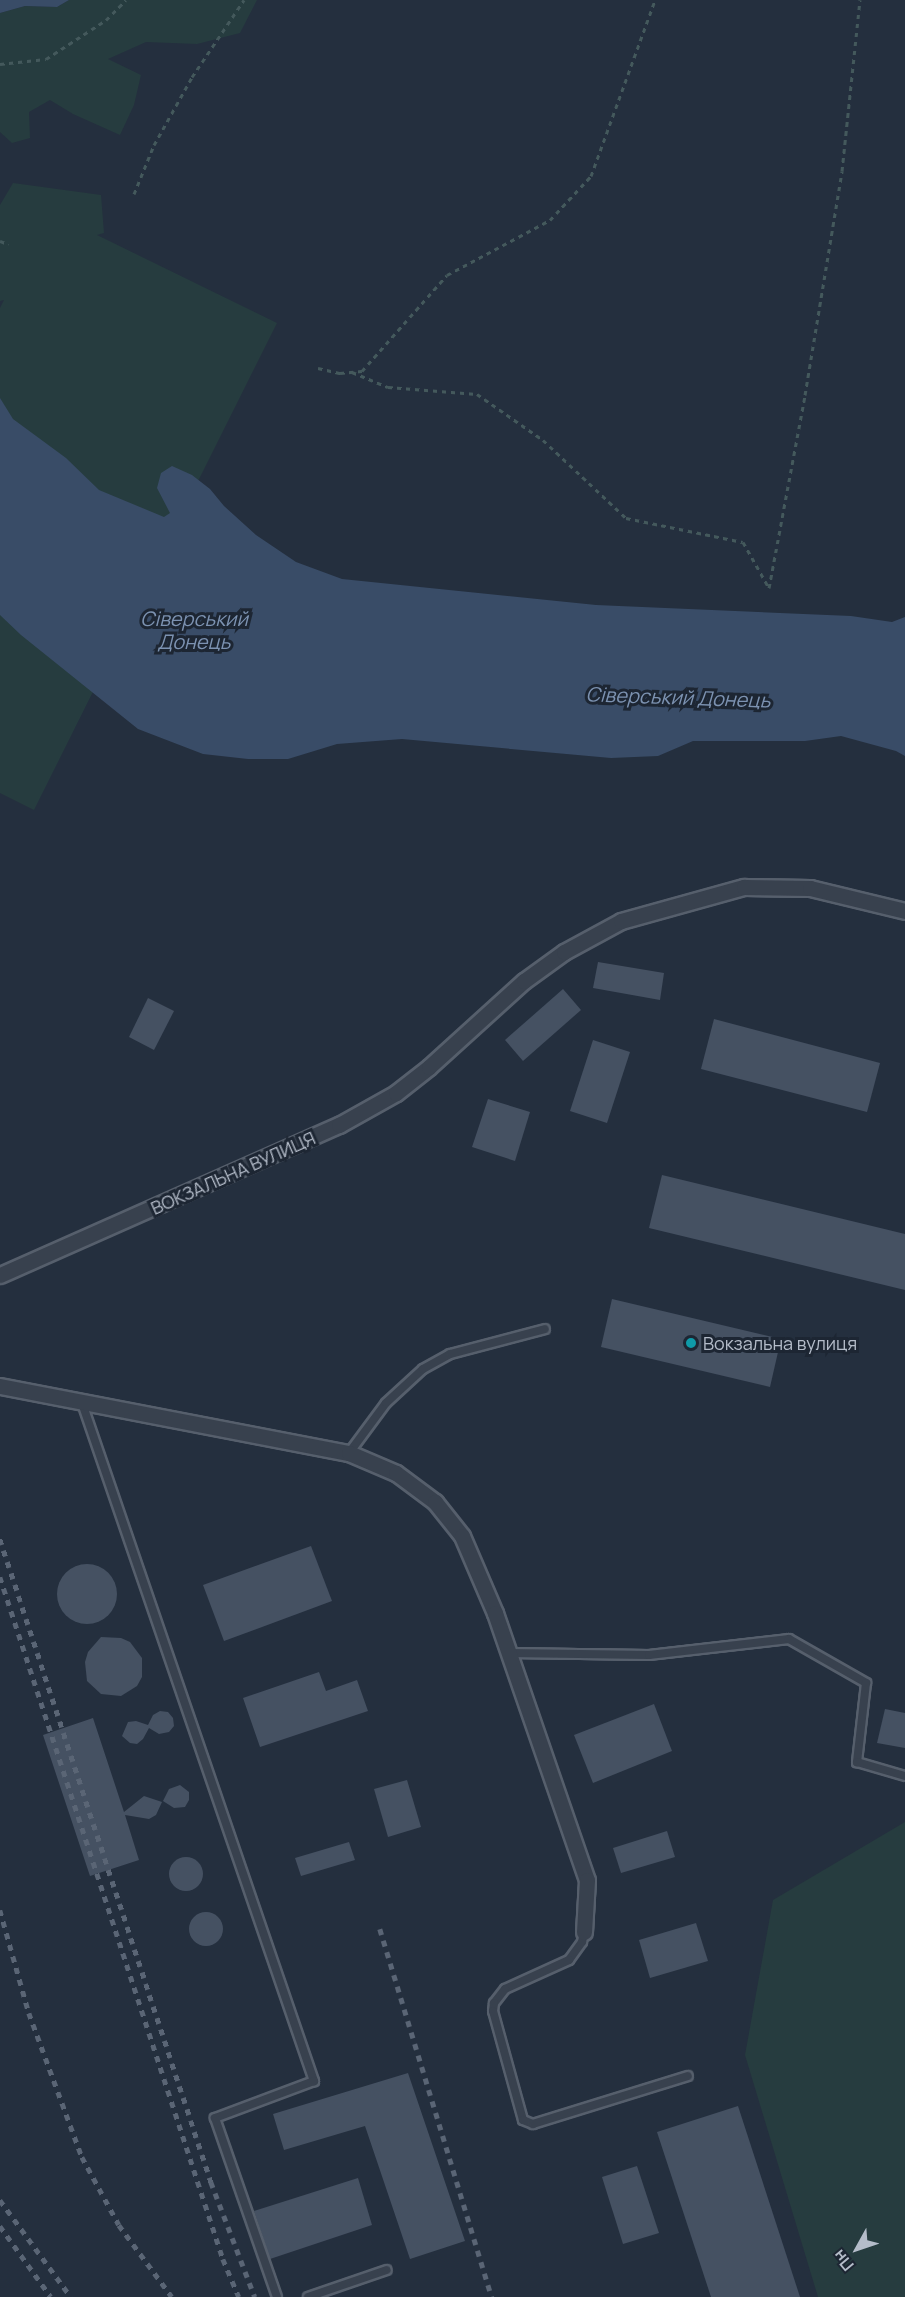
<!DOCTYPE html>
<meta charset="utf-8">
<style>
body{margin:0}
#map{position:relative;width:905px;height:2297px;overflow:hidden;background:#242f3e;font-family:Manrope,sans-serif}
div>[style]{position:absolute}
.green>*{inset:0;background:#263c3f}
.water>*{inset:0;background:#394c67}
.building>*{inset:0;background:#455162}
.round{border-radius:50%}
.path>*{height:3px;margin-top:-1.5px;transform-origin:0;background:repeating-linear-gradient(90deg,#44595c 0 4.5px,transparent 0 9px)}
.roads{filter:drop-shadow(2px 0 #565f6c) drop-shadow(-2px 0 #565f6c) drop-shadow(0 2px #565f6c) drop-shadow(0 -2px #565f6c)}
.service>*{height:8px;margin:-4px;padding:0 4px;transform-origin:4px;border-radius:4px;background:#38414e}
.minor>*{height:15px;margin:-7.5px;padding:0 7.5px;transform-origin:7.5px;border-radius:7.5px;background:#38414e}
.rail>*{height:4.5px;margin-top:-2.25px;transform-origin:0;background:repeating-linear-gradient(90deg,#5a6575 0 6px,transparent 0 12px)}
.dots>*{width:16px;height:16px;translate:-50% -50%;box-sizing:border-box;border:3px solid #1d2633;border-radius:50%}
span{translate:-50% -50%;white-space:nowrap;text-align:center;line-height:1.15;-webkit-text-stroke:6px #1d2633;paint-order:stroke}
.street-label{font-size:18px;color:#b4bcc9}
.poi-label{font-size:18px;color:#b4bcc9}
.left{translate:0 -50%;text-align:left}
.water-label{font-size:20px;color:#7c92b1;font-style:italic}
.north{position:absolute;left:827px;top:2219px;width:60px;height:60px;-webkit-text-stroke:4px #1d2633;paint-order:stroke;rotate:230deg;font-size:16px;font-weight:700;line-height:24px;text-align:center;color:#b4bcc9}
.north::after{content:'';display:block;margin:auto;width:21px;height:27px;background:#b4bcc9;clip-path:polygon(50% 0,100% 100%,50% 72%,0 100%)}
</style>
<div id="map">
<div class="green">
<i style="clip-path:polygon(69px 0,257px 0,240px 33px,197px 44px,146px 42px,108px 59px,141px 75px,134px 105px,120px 135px,73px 114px,50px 100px,29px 112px,30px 138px,12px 143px,0 132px,0 13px,25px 6px,57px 7px)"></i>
<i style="clip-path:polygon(13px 183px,101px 195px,104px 233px,97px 235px,277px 323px,34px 810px,0 793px,0 308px,4px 300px,0 301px,0 205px)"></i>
<i style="clip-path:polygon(905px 1822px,905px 2297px,818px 2297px,745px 2055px,773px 1900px)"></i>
</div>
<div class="water">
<i style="clip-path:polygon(0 0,69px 0,57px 7px,25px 6px,0 13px)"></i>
<i style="clip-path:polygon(0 398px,13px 419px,66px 458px,99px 490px,164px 517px,170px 513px,157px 488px,161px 473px,172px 466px,192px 475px,210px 489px,224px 506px,256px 535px,296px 562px,342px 579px,596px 605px,851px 616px,892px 622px,905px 617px,905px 756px,896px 751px,841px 736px,805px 741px,693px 741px,658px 756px,611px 758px,402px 739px,337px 744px,288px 759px,248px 759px,203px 754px,138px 729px,21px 635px,0 615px)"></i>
</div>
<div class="building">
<i style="clip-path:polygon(598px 962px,664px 973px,660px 1000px,593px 988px)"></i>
<i style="clip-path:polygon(563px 989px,581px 1010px,523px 1061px,505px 1040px)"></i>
<i style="clip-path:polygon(148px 998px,174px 1011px,154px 1050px,129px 1037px)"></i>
<i style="clip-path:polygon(714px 1019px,880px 1063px,867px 1112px,701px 1069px)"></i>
<i style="clip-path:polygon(593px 1040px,630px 1052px,607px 1123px,570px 1111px)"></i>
<i style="clip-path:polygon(488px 1099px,530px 1112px,515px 1161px,472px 1147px)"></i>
<i style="clip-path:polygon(662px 1175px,905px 1234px,905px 1290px,649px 1228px)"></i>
<i style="clip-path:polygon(612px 1299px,781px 1339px,770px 1387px,601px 1347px)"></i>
<i style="clip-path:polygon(311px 1546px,332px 1601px,224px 1641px,203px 1585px)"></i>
<i class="round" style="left:57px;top:1564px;width:60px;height:60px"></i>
<i style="clip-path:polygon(101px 1637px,121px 1638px,130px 1642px,142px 1658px,142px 1677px,137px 1686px,121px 1696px,101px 1694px,87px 1681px,85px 1662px,88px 1652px)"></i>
<i style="clip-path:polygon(319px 1672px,326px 1691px,357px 1680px,368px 1711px,260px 1747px,243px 1698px)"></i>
<i style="clip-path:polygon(654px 1704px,672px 1751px,593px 1783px,574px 1735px)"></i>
<i style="clip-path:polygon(885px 1709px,905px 1713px,905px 1748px,877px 1743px)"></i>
<i style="clip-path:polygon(160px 1711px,168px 1712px,173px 1718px,174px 1726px,169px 1732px,159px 1734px,149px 1728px,143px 1739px,137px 1744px,130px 1743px,122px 1736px,128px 1722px,136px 1721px,148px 1725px,153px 1715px)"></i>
<i style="clip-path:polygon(93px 1718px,124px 1812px,144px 1796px,162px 1802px,156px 1815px,149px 1819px,125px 1815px,139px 1860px,90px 1876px,43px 1735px)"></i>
<i style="clip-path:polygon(407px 1780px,421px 1827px,388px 1837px,374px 1789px)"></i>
<i style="clip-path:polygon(180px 1785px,189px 1792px,189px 1800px,185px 1807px,174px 1808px,163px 1801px,169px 1789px)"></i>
<i style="clip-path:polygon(667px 1831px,675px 1857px,621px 1873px,613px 1848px)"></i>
<i style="clip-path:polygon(349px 1842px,355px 1860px,301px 1876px,295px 1858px)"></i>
<i class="round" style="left:169px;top:1857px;width:34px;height:34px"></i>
<i class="round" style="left:189px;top:1912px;width:34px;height:34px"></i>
<i style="clip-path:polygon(696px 1923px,708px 1961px,650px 1978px,639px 1940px)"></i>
<i style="clip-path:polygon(408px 2073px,465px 2241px,410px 2259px,365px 2126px,284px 2150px,273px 2114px)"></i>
<i style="clip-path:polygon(738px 2106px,800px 2297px,711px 2297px,657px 2132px)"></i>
<i style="clip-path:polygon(637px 2166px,659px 2233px,623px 2244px,602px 2177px)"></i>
<i style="clip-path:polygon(358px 2178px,372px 2225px,270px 2259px,254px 2211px)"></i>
</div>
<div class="path">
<i style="left:0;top:64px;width:46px;rotate:-6.2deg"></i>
<i style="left:46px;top:59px;width:72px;rotate:-33deg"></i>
<i style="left:106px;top:20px;width:28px;rotate:-45deg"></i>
<i style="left:134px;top:194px;width:53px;rotate:-67.8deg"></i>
<i style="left:154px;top:145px;width:78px;rotate:-60.8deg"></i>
<i style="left:192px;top:77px;width:93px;rotate:-56deg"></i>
<i style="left:0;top:241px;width:9px;rotate:21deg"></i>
<i style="left:318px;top:368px;width:23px;rotate:13deg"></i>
<i style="left:340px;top:373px;width:22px;rotate:-5deg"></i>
<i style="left:362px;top:371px;width:128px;rotate:-48.5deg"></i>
<i style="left:447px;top:275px;width:117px;rotate:-28.1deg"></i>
<i style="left:550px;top:220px;width:60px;rotate:-47deg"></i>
<i style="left:591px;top:176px;width:187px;rotate:-70deg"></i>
<i style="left:352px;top:372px;width:39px;rotate:23deg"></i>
<i style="left:388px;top:387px;width:89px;rotate:4.5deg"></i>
<i style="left:477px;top:394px;width:80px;rotate:34.9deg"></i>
<i style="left:543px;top:440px;width:114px;rotate:43.2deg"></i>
<i style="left:626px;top:518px;width:119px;rotate:11.6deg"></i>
<i style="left:743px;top:542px;width:53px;rotate:60.5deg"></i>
<i style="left:769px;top:588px;width:196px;rotate:-79.4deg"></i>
<i style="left:805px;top:395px;width:227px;rotate:-80.6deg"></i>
<i style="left:842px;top:171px;width:172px;rotate:-84deg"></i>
</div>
<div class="roads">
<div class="service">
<i style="left:82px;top:1403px;width:717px;rotate:71.11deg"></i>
<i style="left:314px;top:2081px;width:106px;rotate:159.5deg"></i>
<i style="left:215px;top:2118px;width:189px;rotate:70.9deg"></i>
<i style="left:349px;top:1453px;width:62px;rotate:-53.5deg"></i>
<i style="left:386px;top:1403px;width:50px;rotate:-42.6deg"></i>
<i style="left:423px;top:1369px;width:31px;rotate:-29deg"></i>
<i style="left:450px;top:1354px;width:98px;rotate:-14.7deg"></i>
<i style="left:509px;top:1653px;width:140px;rotate:0.8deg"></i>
<i style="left:649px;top:1655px;width:141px;rotate:-6.5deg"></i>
<i style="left:789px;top:1639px;width:89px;rotate:29.7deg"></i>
<i style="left:866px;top:1683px;width:80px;rotate:96.5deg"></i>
<i style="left:857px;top:1762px;width:50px;rotate:16.3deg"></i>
<i style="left:584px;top:1932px;width:10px;rotate:101deg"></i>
<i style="left:582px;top:1942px;width:22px;rotate:126deg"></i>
<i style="left:569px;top:1960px;width:70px;rotate:155.6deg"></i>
<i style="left:505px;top:1989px;width:18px;rotate:128deg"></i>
<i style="left:494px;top:2003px;width:8px;rotate:97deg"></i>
<i style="left:493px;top:2011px;width:113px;rotate:74.6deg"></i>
<i style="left:523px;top:2120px;width:11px;rotate:22deg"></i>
<i style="left:533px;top:2124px;width:162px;rotate:-17.2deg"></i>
<i style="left:308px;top:2297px;width:83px;rotate:-18.9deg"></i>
</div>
<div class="minor">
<i style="left:0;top:1275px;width:371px;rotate:-23.9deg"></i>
<i style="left:339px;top:1125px;width:65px;rotate:-29.3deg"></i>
<i style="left:396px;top:1093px;width:42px;rotate:-38.2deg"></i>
<i style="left:429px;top:1067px;width:128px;rotate:-42.2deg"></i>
<i style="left:524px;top:981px;width:49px;rotate:-35.9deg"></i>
<i style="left:564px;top:952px;width:65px;rotate:-28.5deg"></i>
<i style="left:621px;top:921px;width:128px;rotate:-15.5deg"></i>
<i style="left:744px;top:887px;width:66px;rotate:0.9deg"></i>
<i style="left:810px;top:888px;width:98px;rotate:13.6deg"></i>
<i style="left:0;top:1386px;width:355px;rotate:10.9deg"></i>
<i style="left:349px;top:1453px;width:51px;rotate:23.1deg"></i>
<i style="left:396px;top:1473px;width:49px;rotate:36.6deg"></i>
<i style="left:435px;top:1502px;width:43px;rotate:51.5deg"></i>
<i style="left:462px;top:1536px;width:84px;rotate:66.8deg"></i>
<i style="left:495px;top:1613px;width:282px;rotate:71deg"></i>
<i style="left:587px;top:1880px;width:52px;rotate:93.3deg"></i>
</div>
</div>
<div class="rail">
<i style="left:0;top:1539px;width:677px;rotate:71.83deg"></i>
<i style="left:211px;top:2182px;width:123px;rotate:69.1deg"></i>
<i style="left:0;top:1577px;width:718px;rotate:71.89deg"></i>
<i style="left:223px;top:2259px;width:41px;rotate:67.2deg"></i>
<i style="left:0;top:1910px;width:107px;rotate:74.3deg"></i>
<i style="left:29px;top:2013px;width:153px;rotate:69.8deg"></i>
<i style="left:82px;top:2157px;width:77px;rotate:61.4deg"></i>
<i style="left:119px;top:2225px;width:89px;rotate:53.6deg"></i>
<i style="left:380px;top:1929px;width:385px;rotate:73.1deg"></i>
<i style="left:0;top:2200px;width:120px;rotate:53.8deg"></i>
<i style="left:0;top:2226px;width:87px;rotate:54.3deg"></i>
</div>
<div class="dots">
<i style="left:691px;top:1343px;background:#0f9aa8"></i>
</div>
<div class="street-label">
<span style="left:233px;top:1173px;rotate:-24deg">ВОКЗАЛЬНА ВУЛИЦЯ</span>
</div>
<div class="poi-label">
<span class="left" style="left:703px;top:1343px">Вокзальна вулиця</span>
</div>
<div class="water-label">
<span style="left:194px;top:630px">Сіверський<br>Донець</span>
<span style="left:678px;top:697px;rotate:2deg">Сіверський Донець</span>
</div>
<div class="north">Пн</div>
</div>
